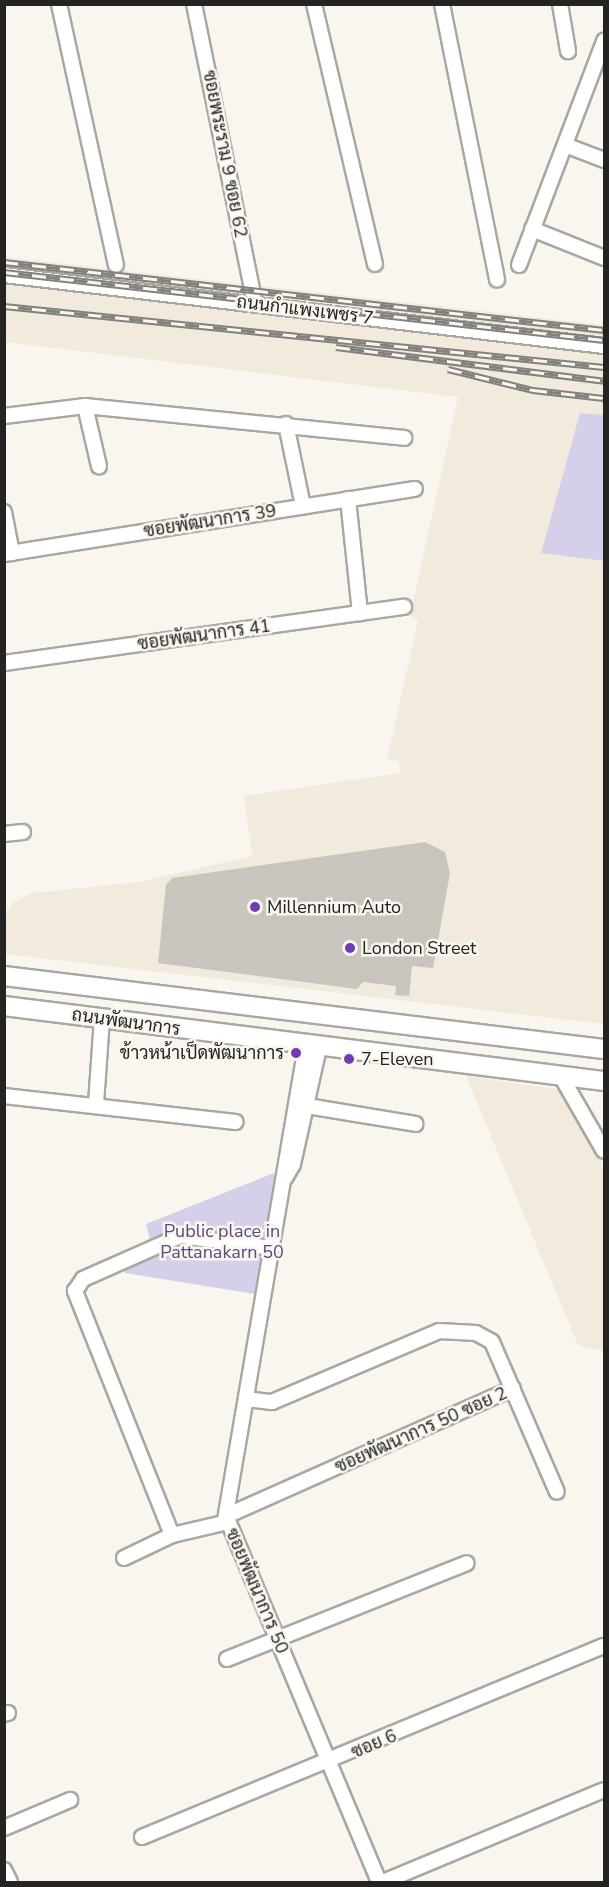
<!DOCTYPE html>
<meta charset="utf-8">
<style>
body{margin:0}
#map{position:relative;width:609px;height:1887px;overflow:hidden;background:#f9f6f0;font-family:"Nunito Sans",Sarabun,sans-serif}
div>[style]{position:absolute}
.built>*{inset:0;background:#f1eadd}
.green>*{inset:0;background:#d6cfe9}
.building>*{inset:0;background:#c8c5bf}
.roads{filter:drop-shadow(2px 0 #aaa7a1) drop-shadow(-2px 0 #aaa7a1) drop-shadow(0 2px #aaa7a1) drop-shadow(0 -2px #aaa7a1)}
.street>*{height:14px;margin:-7px;padding:0 7px;transform-origin:7px;border-radius:7px;background:#fff}
.secondary>*{height:18px;margin:-9px;padding:0 9px;transform-origin:9px;border-radius:9px;background:#fff}
.rail>*{height:7px;margin-top:-3.5px;transform-origin:0;background:repeating-linear-gradient(90deg,#f9f6f0 0 14px,#83817d 0 28px);box-sizing:border-box;border-block:2px solid #83817d}
.dots>*{width:16px;height:16px;translate:-50% -50%;box-sizing:border-box;border:3px solid #f9f6f0;border-radius:50%}
span{translate:-50% -50%;white-space:nowrap;text-align:center;line-height:1.15;-webkit-text-stroke:5px #f9f6f0;paint-order:stroke}
.street-label{font-size:18px;color:#252422}
.poi-label{font-size:18px;color:#252422}
.left{translate:0 -50%;text-align:left}
.right{translate:-100% -50%;text-align:right}
.park-label{font-size:18px;color:#5c4a7f}
.frame{position:absolute;inset:0;border:6px solid #252422;pointer-events:none}
</style>
<div id="map">
<div class="built">
<i style="clip-path:polygon(4px 257px,604px 325px,604px 415px,580px 413px,541px 553px,604px 561px,604px 1024px,5px 954px,5px 916px,12px 903px,32px 893px,139px 882px,252px 856px,244px 796px,400px 773px,399px 761px,387px 760px,418px 621px,410px 616px,458px 397px,5px 342px)"></i>
<i style="clip-path:polygon(466px 1076px,557px 1089px,604px 1167px,604px 1351px,578px 1345px)"></i>
</div>
<div class="green">
<i style="clip-path:polygon(580px 413px,604px 415px,604px 561px,541px 553px)"></i>
<i style="clip-path:polygon(274px 1173px,279px 1185px,260px 1295px,125px 1273px,123px 1261px,152px 1247px,146px 1224px)"></i>
</div>
<div class="building">
<i style="clip-path:polygon(425px 842px,445px 852px,450px 873px,433px 968px,412px 966px,409px 996px,395px 995px,396px 986px,363px 982px,357px 989px,158px 963px,166px 885px,172px 878px)"></i>
</div>
<div class="roads">
<div class="street">
<i style="left:59px;top:4px;width:267px;rotate:77.7deg"></i>
<i style="left:194px;top:4px;width:306px;rotate:78.5deg"></i>
<i style="left:314px;top:4px;width:267px;rotate:76.8deg"></i>
<i style="left:442px;top:4px;width:281px;rotate:78.7deg"></i>
<i style="left:560px;top:4px;width:48px;rotate:80.3deg"></i>
<i style="left:565px;top:145px;width:42px;rotate:21deg"></i>
<i style="left:532px;top:229px;width:78px;rotate:21.9deg"></i>
<i style="left:519px;top:265px;width:240px;rotate:-69.2deg"></i>
<i style="left:4px;top:275px;width:604px;rotate:6.75deg"></i>
<i style="left:85px;top:406px;width:62px;rotate:76.9deg"></i>
<i style="left:4px;top:416px;width:82px;rotate:-7deg"></i>
<i style="left:85px;top:406px;width:321px;rotate:5.7deg"></i>
<i style="left:286px;top:424px;width:84px;rotate:78.3deg"></i>
<i style="left:348px;top:499px;width:115px;rotate:84deg"></i>
<i style="left:4px;top:512px;width:42px;rotate:79deg"></i>
<i style="left:4px;top:554px;width:416px;rotate:-9deg"></i>
<i style="left:4px;top:663px;width:404px;rotate:-8deg"></i>
<i style="left:4px;top:834px;width:19px;rotate:-6deg"></i>
<i style="left:306px;top:1046px;width:477px;rotate:99.7deg"></i>
<i style="left:226px;top:1516px;width:397px;rotate:67.3deg"></i>
<i style="left:561px;top:1076px;width:86px;rotate:60.2deg"></i>
<i style="left:4px;top:1096px;width:233px;rotate:6.4deg"></i>
<i style="left:96px;top:1104px;width:85px;rotate:-86deg"></i>
<i style="left:307px;top:1106px;width:110px;rotate:9.4deg"></i>
<i style="left:285px;top:1178px;width:16px;rotate:-60deg"></i>
<i style="left:293px;top:1164px;width:119px;rotate:-77.4deg"></i>
<i style="left:246px;top:1399px;width:26px;rotate:7deg"></i>
<i style="left:272px;top:1402px;width:181px;rotate:-23deg"></i>
<i style="left:439px;top:1331px;width:37px;rotate:3deg"></i>
<i style="left:476px;top:1333px;width:18px;rotate:29deg"></i>
<i style="left:492px;top:1342px;width:163px;rotate:66.6deg"></i>
<i style="left:226px;top:1516px;width:314px;rotate:-24deg"></i>
<i style="left:172px;top:1535px;width:263px;rotate:-111.7deg"></i>
<i style="left:75px;top:1291px;width:14px;rotate:-56deg"></i>
<i style="left:83px;top:1279px;width:106px;rotate:-23.9deg"></i>
<i style="left:180px;top:1236px;width:93px;rotate:7.4deg"></i>
<i style="left:124px;top:1558px;width:53px;rotate:-25.6deg"></i>
<i style="left:172px;top:1535px;width:57px;rotate:-13.1deg"></i>
<i style="left:227px;top:1659px;width:258px;rotate:-21.8deg"></i>
<i style="left:4px;top:1714px;width:4px;rotate:-14deg"></i>
<i style="left:4px;top:1828px;width:72px;rotate:-23deg"></i>
<i style="left:142px;top:1837px;width:500px;rotate:-22.5deg"></i>
<i style="left:4px;top:1870px;width:13px;rotate:63deg"></i>
<i style="left:383px;top:1882px;width:239px;rotate:-22.6deg"></i>
</div>
<div class="secondary">
<i style="left:4px;top:976px;width:604px;rotate:6.94deg"></i>
<i style="left:4px;top:1006px;width:605px;rotate:7.13deg"></i>
</div>
</div>
<div class="rail">
<i style="left:4px;top:262px;width:604px;rotate:6.47deg"></i>
<i style="left:4px;top:272px;width:604px;rotate:6.47deg"></i>
<i style="left:4px;top:306px;width:603px;rotate:5.81deg"></i>
<i style="left:336px;top:347px;width:270px;rotate:7.2deg"></i>
<i style="left:448px;top:369px;width:88px;rotate:13.9deg"></i>
<i style="left:533px;top:390px;width:71px;rotate:6.4deg"></i>
</div>
<div class="dots">
<i style="left:255px;top:907px;background:#6f3cb3"></i>
<i style="left:350px;top:948px;background:#6f3cb3"></i>
<i style="left:296px;top:1053px;background:#6f3cb3"></i>
<i style="left:349px;top:1059px;background:#6f3cb3"></i>
</div>
<div class="street-label">
<span style="left:225px;top:154px;rotate:79deg">ซอยพระราม 9 ซอย 62</span>
<span style="left:305px;top:310px;rotate:7deg">ถนนกำแพงเพชร 7</span>
<span style="left:210px;top:521px;rotate:-9deg">ซอยพัฒนาการ 39</span>
<span style="left:204px;top:635px;rotate:-8deg">ซอยพัฒนาการ 41</span>
<span style="left:126px;top:1022px;rotate:8deg">ถนนพัฒนาการ</span>
<span style="left:421px;top:1430px;rotate:-24deg">ซอยพัฒนาการ 50 ซอย 2</span>
<span style="left:257px;top:1591px;rotate:67deg">ซอยพัฒนาการ 50</span>
<span style="left:374px;top:1744px;rotate:-23deg">ซอย 6</span>
</div>
<div class="poi-label">
<span class="left" style="left:267px;top:907px">Millennium Auto</span>
<span class="left" style="left:362px;top:948px">London Street</span>
<span class="right" style="left:284px;top:1053px">ข้าวหน้าเป็ดพัฒนาการ</span>
<span class="left" style="left:361px;top:1059px">7-Eleven</span>
</div>
<div class="park-label">
<span style="left:222px;top:1242px">Public place in<br>Pattanakarn 50</span>
</div>
<div class="frame"></div>
</div>
